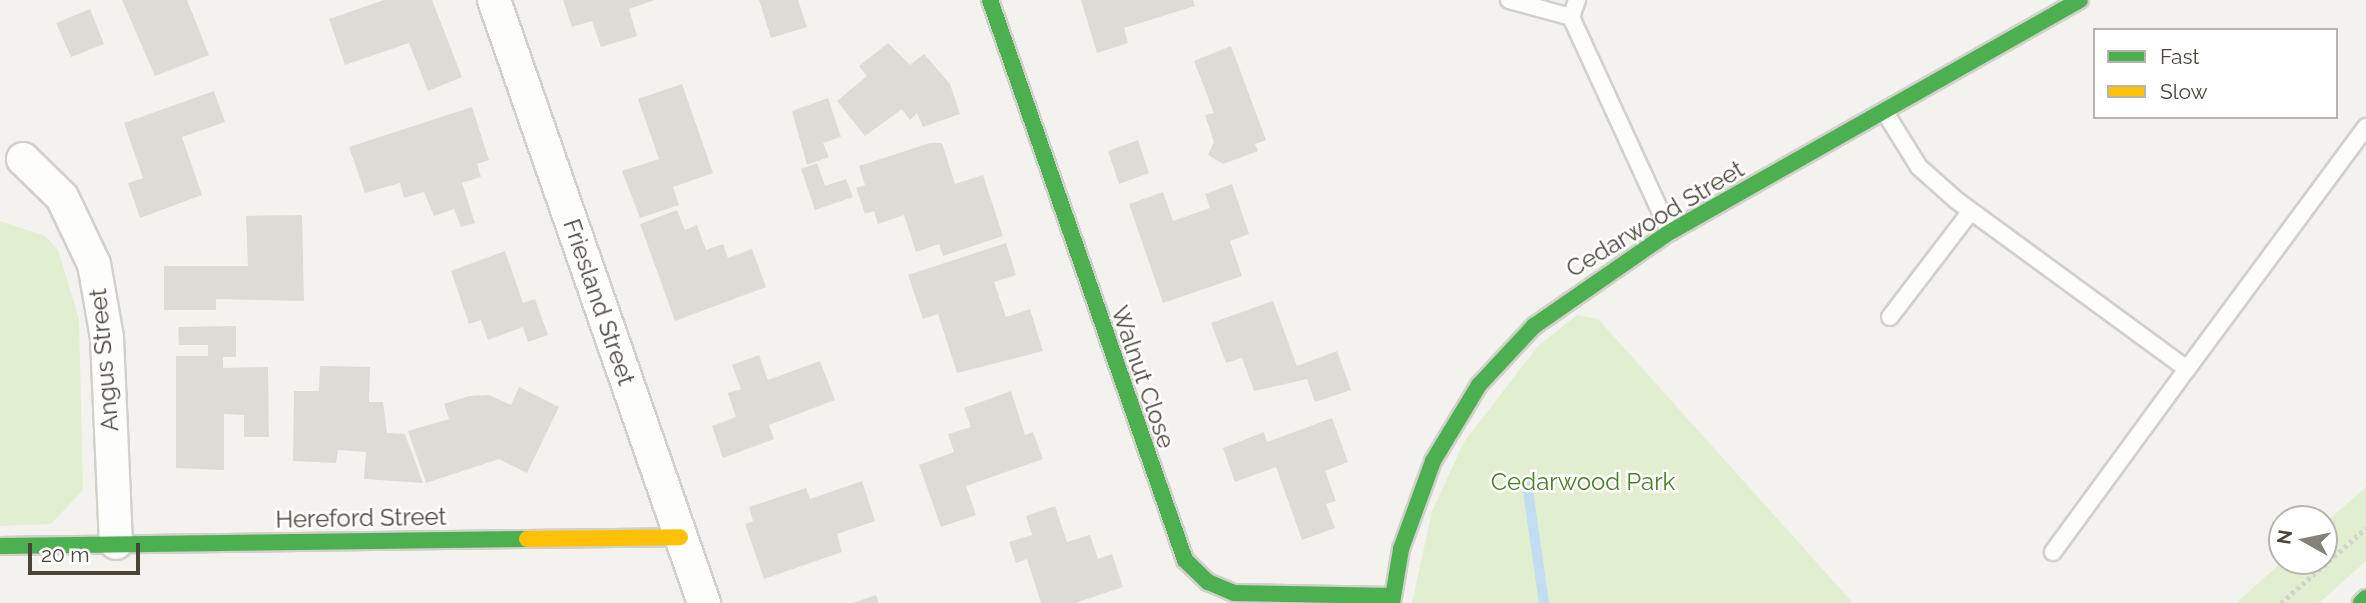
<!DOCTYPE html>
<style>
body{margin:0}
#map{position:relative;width:2366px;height:603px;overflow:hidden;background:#f4f2ee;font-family:Raleway,sans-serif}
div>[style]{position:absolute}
.green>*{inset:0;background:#e1eecf}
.stream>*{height:10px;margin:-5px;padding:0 5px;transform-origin:5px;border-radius:5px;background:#c0ddf1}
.building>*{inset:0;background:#dedbd6}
.path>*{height:4.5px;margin-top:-2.25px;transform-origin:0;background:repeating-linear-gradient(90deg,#d3d2cc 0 3.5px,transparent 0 7px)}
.roads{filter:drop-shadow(2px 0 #d2d0cb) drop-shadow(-2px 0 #d2d0cb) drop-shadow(0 2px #d2d0cb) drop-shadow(0 -2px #d2d0cb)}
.lane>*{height:16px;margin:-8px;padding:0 8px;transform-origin:8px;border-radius:8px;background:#fdfdfc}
.street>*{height:32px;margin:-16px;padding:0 16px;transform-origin:16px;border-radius:16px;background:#fdfdfc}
.fast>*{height:16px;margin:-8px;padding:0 8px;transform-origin:8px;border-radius:8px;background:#4caf50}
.slow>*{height:16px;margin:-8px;padding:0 8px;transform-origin:8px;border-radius:8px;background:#ffc107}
span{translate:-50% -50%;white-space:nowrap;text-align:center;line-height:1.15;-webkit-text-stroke:5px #fff;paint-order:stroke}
.street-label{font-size:24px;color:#4b4439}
.park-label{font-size:24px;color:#4a7f2a}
.legend{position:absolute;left:2093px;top:28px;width:245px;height:91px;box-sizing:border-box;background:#fff;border:2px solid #b7b4b0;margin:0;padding:9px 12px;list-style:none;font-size:21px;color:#4b4439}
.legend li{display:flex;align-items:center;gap:14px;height:35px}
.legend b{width:35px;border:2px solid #b7b4b0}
.north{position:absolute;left:2268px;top:505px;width:70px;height:70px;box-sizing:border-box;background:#fff;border:2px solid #b7b4b0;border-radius:50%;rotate:279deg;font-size:19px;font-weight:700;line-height:28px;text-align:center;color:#4b4439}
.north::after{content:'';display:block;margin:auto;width:24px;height:32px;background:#868178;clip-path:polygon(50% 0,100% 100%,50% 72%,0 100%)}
.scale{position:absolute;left:28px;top:543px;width:112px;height:32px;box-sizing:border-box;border:4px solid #4b4439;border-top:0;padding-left:9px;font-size:21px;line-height:24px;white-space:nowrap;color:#4b4439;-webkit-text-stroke:5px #fff;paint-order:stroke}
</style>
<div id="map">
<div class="green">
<i style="clip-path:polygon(0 221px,45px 236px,58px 250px,79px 319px,83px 490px,51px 524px,0 526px)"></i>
<i style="clip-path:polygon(1577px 315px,1598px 319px,1853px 603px,1412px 603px,1432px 511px,1464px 442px,1538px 346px)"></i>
<i style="clip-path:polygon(2366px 487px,2366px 561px,2319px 603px,2236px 603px,2283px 561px,2324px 561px,2324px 524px)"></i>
</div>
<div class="stream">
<i style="left:1527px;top:484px;width:120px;rotate:81.9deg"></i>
</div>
<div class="building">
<i style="clip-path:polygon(122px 0,187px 0,209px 55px,155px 76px)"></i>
<i style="clip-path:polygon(384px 0,432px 0,462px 77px,428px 91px,409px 43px,345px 65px,329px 19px)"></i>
<i style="clip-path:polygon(563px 0,655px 0,629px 9px,637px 36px,601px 47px,592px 21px,572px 27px)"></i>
<i style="clip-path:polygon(759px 0,798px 0,807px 27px,771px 38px)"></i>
<i style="clip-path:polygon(1081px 0,1193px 0,1195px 6px,1124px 28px,1128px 43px,1097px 53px)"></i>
<i style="clip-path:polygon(90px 9px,104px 44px,71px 57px,56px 23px)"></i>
<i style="clip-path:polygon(888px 43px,910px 65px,924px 54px,950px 84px,960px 114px,923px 127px,917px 113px,910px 120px,902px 109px,865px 136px,837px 101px,867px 76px,859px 66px)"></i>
<i style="clip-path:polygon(1231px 46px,1266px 140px,1255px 144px,1258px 151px,1223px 164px,1208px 155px,1214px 142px,1205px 115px,1214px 113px,1194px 61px)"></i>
<i style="clip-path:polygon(682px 84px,713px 173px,673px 187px,679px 205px,640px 218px,622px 171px,659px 159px,638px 99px)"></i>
<i style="clip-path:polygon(214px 91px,225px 122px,182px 137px,202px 195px,140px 218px,128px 183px,143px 178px,124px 123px)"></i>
<i style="clip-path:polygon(828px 98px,841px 137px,823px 143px,829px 157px,807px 165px,792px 111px)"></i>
<i style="clip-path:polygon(472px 107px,489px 160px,477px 164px,481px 177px,462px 183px,475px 223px,461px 227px,454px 209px,434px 216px,424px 192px,404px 198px,400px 183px,365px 193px,349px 147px)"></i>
<i style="clip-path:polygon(1138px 140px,1149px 173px,1119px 184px,1108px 151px)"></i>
<i style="clip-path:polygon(930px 143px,942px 143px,955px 184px,983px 175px,1003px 236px,943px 256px,939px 244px,916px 252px,904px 215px,878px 224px,874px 211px,865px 214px,856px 188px,865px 185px,859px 166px)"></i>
<i style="clip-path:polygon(817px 163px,825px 186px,846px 179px,853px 197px,815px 210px,801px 169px)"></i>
<i style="clip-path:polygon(1232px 184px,1249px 234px,1230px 241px,1242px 276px,1163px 303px,1129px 204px,1163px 192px,1173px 221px,1210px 208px,1205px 194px)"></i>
<i style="clip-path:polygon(677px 210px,685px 230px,697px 225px,706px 250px,723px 244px,728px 258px,752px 249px,766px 287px,675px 321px,640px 224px)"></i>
<i style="clip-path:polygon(302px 215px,304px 301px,216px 299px,216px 310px,164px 310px,164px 266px,248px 266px,246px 216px)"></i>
<i style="clip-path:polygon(1006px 243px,1016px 275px,994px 282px,1006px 317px,1030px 309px,1043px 351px,957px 373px,938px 314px,923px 319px,908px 275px)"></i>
<i style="clip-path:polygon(505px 251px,523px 303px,535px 299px,548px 335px,528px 342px,523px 327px,488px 340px,481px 320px,469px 324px,451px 271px)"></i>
<i style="clip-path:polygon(1273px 301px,1297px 366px,1337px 351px,1351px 390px,1315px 402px,1307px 379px,1254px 391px,1242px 358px,1226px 363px,1211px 323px)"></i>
<i style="clip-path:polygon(236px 326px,236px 357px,223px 357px,223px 368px,268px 367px,269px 437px,244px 437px,244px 415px,224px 414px,224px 470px,176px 468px,176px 356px,208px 356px,208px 345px,179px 345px,178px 327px)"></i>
<i style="clip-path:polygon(759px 355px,768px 380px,820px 361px,835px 400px,769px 425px,774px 439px,723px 458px,712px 426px,736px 417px,728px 393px,741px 389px,732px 365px)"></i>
<i style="clip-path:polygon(320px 366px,370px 367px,369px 402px,383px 402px,387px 433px,405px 434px,423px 483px,364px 479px,366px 452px,338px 450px,336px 463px,293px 461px,294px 391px,319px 391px)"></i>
<i style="clip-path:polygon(519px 387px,559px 407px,527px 473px,499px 459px,426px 483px,408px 431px,449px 419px,444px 404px,469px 396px,489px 395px,511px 405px)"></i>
<i style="clip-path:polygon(1011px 391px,1025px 435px,1033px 432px,1043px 459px,966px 486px,976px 515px,941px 527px,919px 465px,954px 452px,948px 434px,971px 427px,964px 408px)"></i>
<i style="clip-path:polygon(1332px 418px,1348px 462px,1325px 471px,1336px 501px,1326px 504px,1335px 528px,1302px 540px,1276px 467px,1235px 482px,1223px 448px,1264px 432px,1267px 442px)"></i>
<i style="clip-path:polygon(862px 481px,875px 521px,837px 534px,842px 552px,764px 579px,745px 524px,753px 521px,749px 507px,806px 488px,810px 499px)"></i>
<i style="clip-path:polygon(1055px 506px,1067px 542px,1090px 535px,1098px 559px,1112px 554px,1123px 587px,1075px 603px,1041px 603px,1027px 559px,1016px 563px,1009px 542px,1032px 535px,1026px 516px)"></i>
<i style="clip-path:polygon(876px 595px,879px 603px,853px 603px)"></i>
</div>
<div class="path">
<i style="left:2281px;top:603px;width:113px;rotate:-41.4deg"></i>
</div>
<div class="roads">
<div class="lane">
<i style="left:1509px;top:0;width:64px;rotate:15.3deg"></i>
<i style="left:1577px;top:0;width:18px;rotate:109deg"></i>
<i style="left:1571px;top:17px;width:237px;rotate:65.3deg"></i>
<i style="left:1886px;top:114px;width:62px;rotate:58.1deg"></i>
<i style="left:1919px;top:167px;width:50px;rotate:41.7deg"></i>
<i style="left:1956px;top:200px;width:286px;rotate:36.2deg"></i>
<i style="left:2187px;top:369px;width:301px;rotate:-53.5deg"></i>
<i style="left:1890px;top:317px;width:133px;rotate:-52.6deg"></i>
<i style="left:2053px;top:552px;width:227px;rotate:-53.8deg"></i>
</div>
<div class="street">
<i style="left:494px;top:0;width:639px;rotate:70.8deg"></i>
<i style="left:23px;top:159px;width:54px;rotate:44.3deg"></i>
<i style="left:62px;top:197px;width:74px;rotate:64.5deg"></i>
<i style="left:94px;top:264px;width:75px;rotate:80deg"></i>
<i style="left:107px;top:338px;width:205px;rotate:87.5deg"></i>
</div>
<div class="fast">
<i style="left:990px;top:0;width:593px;rotate:70.8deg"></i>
<i style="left:1185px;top:560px;width:32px;rotate:44deg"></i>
<i style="left:1208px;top:582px;width:28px;rotate:23deg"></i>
<i style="left:1234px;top:593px;width:159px;rotate:1.1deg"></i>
<i style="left:0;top:546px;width:527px;rotate:-0.76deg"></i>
<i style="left:1392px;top:603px;width:55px;rotate:-80.5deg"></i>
<i style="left:1401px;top:549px;width:94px;rotate:-70deg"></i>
<i style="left:1433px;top:461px;width:89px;rotate:-58.8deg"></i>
<i style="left:1479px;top:385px;width:81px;rotate:-47deg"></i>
<i style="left:1534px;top:326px;width:165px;rotate:-34.7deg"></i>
<i style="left:1670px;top:232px;width:471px;rotate:-29.5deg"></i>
<i style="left:2361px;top:603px;width:7px;rotate:-45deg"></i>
</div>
<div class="slow">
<i style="left:527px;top:539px;width:153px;rotate:-0.7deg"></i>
</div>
</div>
<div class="street-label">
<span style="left:1655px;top:219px;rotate:-31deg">Cedarwood Street</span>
<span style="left:599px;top:302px;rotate:71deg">Friesland Street</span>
<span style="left:104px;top:360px;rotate:-95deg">Angus Street</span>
<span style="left:1143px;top:377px;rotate:71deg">Walnut Close</span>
<span style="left:361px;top:518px;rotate:-1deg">Hereford Street</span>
</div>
<div class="park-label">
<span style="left:1583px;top:482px">Cedarwood Park</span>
</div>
<ul class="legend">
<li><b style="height:9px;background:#4caf50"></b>Fast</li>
<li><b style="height:9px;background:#ffc107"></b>Slow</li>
</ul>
<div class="north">N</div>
<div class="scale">20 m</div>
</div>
